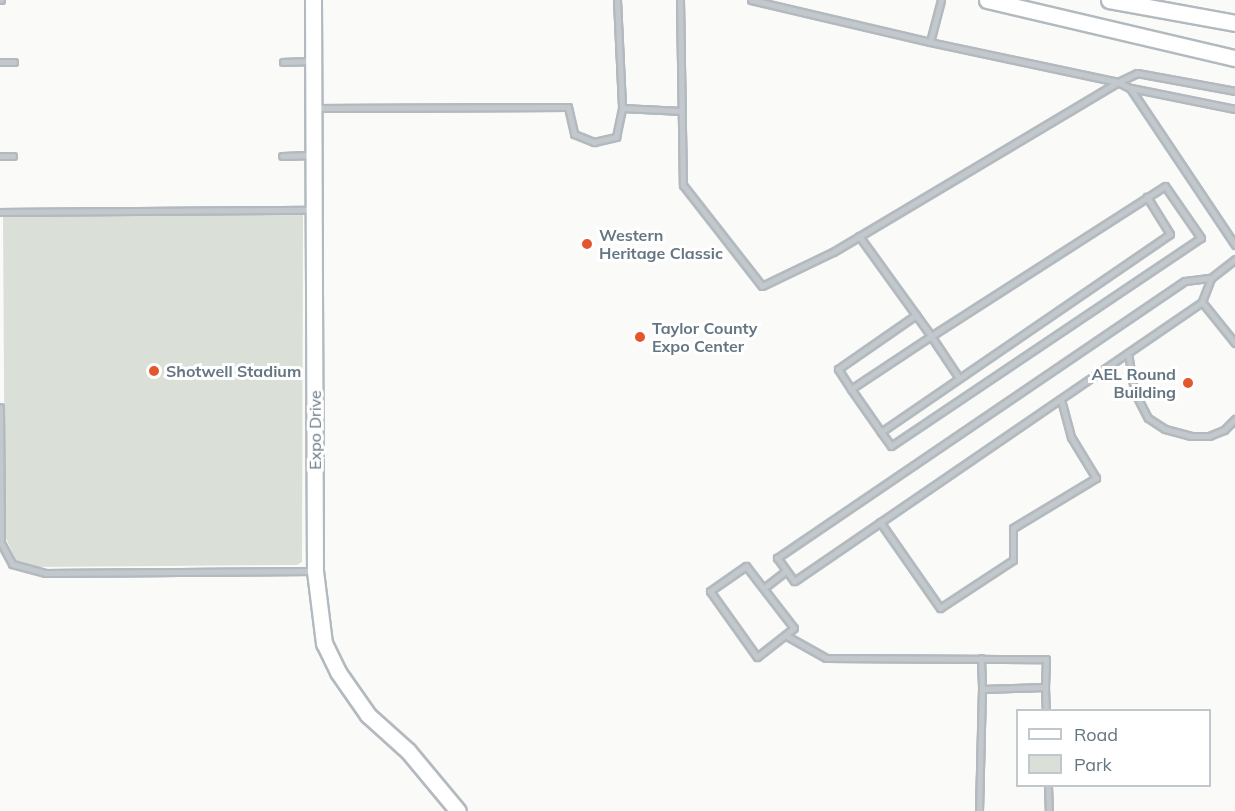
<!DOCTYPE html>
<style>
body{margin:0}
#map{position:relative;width:1235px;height:811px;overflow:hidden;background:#fafaf8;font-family:Mulish,sans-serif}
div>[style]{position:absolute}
.green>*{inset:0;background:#dadfd7}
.roads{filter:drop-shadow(2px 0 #b3babf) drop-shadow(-2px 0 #b3babf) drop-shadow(0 2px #b3babf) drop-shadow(0 -2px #b3babf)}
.lane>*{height:5px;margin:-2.5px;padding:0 2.5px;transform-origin:2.5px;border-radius:2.5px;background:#c3c8cc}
.secondary>*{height:15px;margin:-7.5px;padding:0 7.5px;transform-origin:7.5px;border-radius:7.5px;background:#fff}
.dots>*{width:16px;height:16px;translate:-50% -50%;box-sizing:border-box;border:3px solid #fff;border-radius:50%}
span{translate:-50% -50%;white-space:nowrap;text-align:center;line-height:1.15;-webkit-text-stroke:6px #fff;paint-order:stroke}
.poi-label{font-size:16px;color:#657683;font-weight:700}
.left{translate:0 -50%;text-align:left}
.right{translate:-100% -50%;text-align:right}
.street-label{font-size:16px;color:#657683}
.legend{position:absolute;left:1016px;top:709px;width:195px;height:78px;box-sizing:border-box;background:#fff;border:2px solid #c1c8cd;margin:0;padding:8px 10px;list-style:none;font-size:18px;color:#657683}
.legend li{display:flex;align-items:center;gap:12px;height:30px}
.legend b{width:30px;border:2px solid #c1c8cd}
</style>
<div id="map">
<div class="green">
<i style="clip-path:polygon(303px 215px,302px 562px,297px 565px,31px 567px,16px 561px,5px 536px,3px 217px)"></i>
</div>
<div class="roads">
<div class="lane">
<i style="left:0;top:0;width:1px"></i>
<i style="left:617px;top:0;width:108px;rotate:87.3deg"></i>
<i style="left:680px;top:0;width:185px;rotate:89.1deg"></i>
<i style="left:683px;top:185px;width:128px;rotate:52deg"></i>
<i style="left:762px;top:286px;width:79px;rotate:-25.6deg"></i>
<i style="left:833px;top:252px;width:332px;rotate:-30.8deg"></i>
<i style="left:1118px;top:82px;width:192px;rotate:-168deg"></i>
<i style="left:751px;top:0;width:184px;rotate:13.2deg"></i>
<i style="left:930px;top:42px;width:43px;rotate:-75.3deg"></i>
<i style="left:0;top:62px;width:14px"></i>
<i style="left:283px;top:62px;width:28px;rotate:-2deg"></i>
<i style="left:1118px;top:82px;width:13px;rotate:27deg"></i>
<i style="left:1130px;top:88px;width:189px;rotate:56.2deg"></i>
<i style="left:1118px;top:82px;width:21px;rotate:-25deg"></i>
<i style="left:1137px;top:73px;width:100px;rotate:10.4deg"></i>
<i style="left:1131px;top:88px;width:106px;rotate:11.4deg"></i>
<i style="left:315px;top:108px;width:253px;rotate:-0.2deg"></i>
<i style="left:568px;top:107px;width:28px;rotate:77deg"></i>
<i style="left:574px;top:134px;width:22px;rotate:22deg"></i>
<i style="left:594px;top:142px;width:23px;rotate:-13deg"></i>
<i style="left:616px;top:137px;width:30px;rotate:-78deg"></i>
<i style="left:622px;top:108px;width:60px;rotate:2.9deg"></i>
<i style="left:0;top:156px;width:13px"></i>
<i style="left:282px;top:156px;width:29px;rotate:-2deg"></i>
<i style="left:0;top:212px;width:313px;rotate:-0.4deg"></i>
<i style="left:859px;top:236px;width:123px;rotate:54.2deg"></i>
<i style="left:931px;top:336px;width:96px;rotate:146.5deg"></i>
<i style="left:851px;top:389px;width:52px;rotate:55.1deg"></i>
<i style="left:881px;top:432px;width:350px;rotate:-34.4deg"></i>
<i style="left:1170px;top:234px;width:44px;rotate:-121.9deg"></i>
<i style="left:1211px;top:278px;width:26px;rotate:111deg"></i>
<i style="left:1202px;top:302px;width:494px;rotate:145.6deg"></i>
<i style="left:794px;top:581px;width:29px;rotate:-126deg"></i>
<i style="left:777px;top:558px;width:493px;rotate:-34.2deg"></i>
<i style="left:1185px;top:281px;width:26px;rotate:-7deg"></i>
<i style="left:1211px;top:278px;width:31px;rotate:-38deg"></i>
<i style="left:1202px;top:302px;width:53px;rotate:51.2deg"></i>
<i style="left:1128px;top:353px;width:38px;rotate:81deg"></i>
<i style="left:1134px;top:391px;width:30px;rotate:63deg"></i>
<i style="left:1148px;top:418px;width:20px;rotate:33deg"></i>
<i style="left:1165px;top:429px;width:27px;rotate:15deg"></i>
<i style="left:1191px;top:436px;width:18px"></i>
<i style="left:1209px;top:436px;width:16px;rotate:-22deg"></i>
<i style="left:1224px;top:430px;width:16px;rotate:-45deg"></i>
<i style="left:851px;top:389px;width:24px;rotate:-123deg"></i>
<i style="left:838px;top:369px;width:95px;rotate:-34.7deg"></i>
<i style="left:0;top:407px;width:136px;rotate:89.6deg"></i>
<i style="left:1px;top:543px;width:24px;rotate:62deg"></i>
<i style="left:12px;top:564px;width:34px;rotate:15deg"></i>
<i style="left:45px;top:573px;width:269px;rotate:-0.4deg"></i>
<i style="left:881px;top:432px;width:17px;rotate:54deg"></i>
<i style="left:891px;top:446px;width:373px;rotate:-33.9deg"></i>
<i style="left:1201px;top:238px;width:63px;rotate:-124.7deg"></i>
<i style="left:1165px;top:186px;width:278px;rotate:147.3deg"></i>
<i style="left:931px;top:336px;width:50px;rotate:56.3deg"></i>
<i style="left:880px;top:522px;width:105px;rotate:55.1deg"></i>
<i style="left:940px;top:608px;width:87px;rotate:-33.3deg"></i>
<i style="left:1013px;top:560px;width:32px;rotate:-90deg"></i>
<i style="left:1013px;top:528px;width:97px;rotate:-31.1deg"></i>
<i style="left:1096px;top:478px;width:48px;rotate:-121.4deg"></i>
<i style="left:1071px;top:437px;width:39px;rotate:-105deg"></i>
<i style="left:746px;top:566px;width:78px;rotate:52.3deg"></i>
<i style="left:794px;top:628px;width:47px;rotate:141.9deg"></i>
<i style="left:757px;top:657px;width:81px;rotate:-125.5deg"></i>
<i style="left:710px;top:591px;width:44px;rotate:-34.8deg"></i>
<i style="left:764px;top:588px;width:28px;rotate:-38deg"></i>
<i style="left:785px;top:635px;width:47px;rotate:29.3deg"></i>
<i style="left:826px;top:658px;width:220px;rotate:0.3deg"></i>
<i style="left:1046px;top:659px;width:28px;rotate:92deg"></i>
<i style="left:981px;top:658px;width:31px;rotate:88deg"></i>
<i style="left:1048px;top:786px;width:25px;rotate:88deg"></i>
<i style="left:979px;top:811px;width:122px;rotate:-88.6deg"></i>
<i style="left:982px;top:689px;width:63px;rotate:-1.8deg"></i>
<i style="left:1045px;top:687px;width:23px;rotate:88deg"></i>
</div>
<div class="secondary">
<i style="left:313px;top:0;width:571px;rotate:89.8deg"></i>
<i style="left:315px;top:571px;width:73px;rotate:82.9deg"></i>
<i style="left:324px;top:643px;width:32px;rotate:64deg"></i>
<i style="left:338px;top:672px;width:52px;rotate:55.1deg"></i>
<i style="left:368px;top:715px;width:54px;rotate:42deg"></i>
<i style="left:408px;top:751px;width:78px;rotate:50.2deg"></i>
<i style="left:987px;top:0;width:255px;rotate:13.2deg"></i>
<i style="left:1109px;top:0;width:128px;rotate:10.3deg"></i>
</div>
</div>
<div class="dots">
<i style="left:587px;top:244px;background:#e4572e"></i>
<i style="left:640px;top:337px;background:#e4572e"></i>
<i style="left:154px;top:371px;background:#e4572e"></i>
<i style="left:1188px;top:383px;background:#e4572e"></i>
</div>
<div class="poi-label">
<span class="left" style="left:599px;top:244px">Western<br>Heritage Classic</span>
<span class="left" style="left:652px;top:337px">Taylor County<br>Expo Center</span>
<span class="left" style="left:166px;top:371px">Shotwell Stadium</span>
<span class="right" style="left:1176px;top:383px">AEL Round<br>Building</span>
</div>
<div class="street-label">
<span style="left:315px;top:430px;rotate:-90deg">Expo Drive</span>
</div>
<ul class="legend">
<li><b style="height:8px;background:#fff"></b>Road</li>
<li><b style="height:16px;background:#dadfd7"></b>Park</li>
</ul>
</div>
